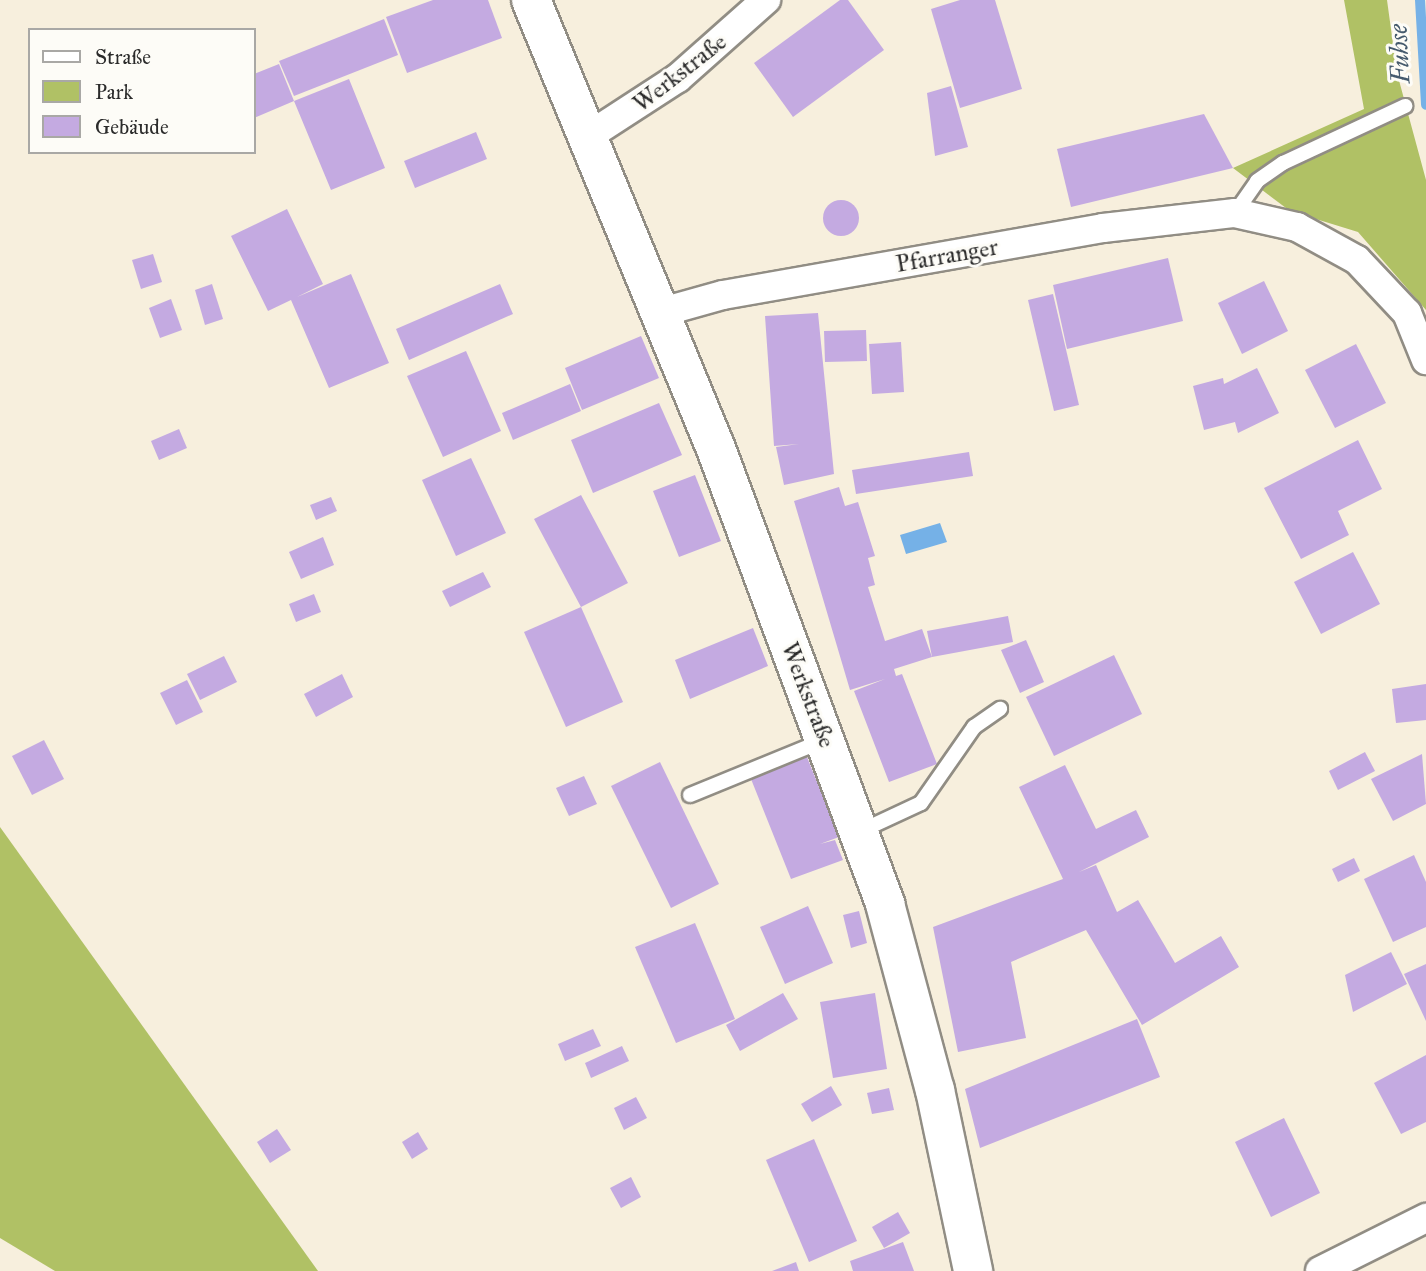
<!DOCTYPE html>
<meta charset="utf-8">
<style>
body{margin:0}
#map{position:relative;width:1426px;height:1271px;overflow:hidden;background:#f7efdd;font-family:"IM FELL Great Primer",serif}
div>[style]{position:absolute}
.green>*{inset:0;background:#b0c165}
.water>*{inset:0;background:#75b1e7}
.stream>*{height:10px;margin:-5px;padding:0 5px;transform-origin:5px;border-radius:5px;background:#75b1e7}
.building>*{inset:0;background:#c4aae1}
.round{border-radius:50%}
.roads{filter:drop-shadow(2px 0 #918d84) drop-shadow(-2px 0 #918d84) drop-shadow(0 2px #918d84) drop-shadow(0 -2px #918d84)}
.lane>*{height:14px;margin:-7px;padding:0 7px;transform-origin:7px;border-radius:7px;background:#fff}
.street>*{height:28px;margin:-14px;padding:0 14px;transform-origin:14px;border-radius:14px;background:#fff}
.secondary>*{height:38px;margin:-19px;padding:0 19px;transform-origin:19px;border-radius:19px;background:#fff}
span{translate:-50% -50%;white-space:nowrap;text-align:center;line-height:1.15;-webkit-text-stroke:6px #fdfcf7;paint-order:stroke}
.street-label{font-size:24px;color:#2b2b2b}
.water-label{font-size:26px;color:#455a6d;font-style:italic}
.legend{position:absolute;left:28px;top:28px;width:228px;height:126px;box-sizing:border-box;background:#fdfcf7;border:2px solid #a9a8a5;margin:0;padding:9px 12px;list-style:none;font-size:21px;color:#2b2b2b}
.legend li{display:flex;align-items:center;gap:14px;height:35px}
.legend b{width:35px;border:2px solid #a9a8a5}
</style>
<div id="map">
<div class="green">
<i style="clip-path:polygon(1344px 0,1387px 0,1397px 73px,1426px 180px,1426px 310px,1358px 232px,1290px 211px,1233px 168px,1364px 109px)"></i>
<i style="clip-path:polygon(0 827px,318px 1271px,55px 1271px,0 1238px)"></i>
</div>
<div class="water">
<i style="clip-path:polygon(940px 523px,947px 542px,906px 554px,900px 535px)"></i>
</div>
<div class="stream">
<i style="left:1420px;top:0;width:105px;rotate:86.7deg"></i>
</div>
<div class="building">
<i style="clip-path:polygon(433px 0,488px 0,502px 38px,407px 73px,386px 17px)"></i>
<i style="clip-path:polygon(840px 0,848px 0,884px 50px,793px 117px,754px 63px)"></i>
<i style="clip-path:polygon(960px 0,995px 0,1022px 89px,960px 108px,931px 9px)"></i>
<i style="clip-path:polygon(384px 19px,398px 55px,294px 96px,279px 61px)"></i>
<i style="clip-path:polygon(279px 64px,294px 101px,349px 79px,385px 168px,331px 190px,294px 101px,254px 118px,254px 74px)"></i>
<i style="clip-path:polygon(951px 86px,968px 147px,935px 156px,927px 93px)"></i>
<i style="clip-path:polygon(1204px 114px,1233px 168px,1071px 207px,1057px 149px)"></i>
<i style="clip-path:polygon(476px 132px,487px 159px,415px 188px,404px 161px)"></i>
<i class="round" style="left:823px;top:200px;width:36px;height:36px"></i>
<i style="clip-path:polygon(287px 209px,323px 284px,297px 297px,351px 274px,389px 363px,329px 388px,291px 300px,268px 311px,231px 236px)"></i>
<i style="clip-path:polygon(153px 254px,162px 282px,141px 289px,132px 260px)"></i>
<i style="clip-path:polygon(1168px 258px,1183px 321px,1067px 349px,1053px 285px)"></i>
<i style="clip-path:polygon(1264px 281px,1288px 331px,1242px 354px,1218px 303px)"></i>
<i style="clip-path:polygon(212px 284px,223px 319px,205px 325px,195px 290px)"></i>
<i style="clip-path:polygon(500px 284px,513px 314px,409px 360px,396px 329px)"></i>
<i style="clip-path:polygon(1053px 294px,1079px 405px,1054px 411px,1028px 300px)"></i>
<i style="clip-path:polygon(171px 299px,182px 330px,160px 338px,149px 308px)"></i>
<i style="clip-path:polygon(818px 313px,834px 474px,784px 485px,776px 447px,799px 444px,774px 446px,765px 316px)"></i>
<i style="clip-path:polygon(866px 330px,867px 361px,825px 362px,824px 331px)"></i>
<i style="clip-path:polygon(641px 336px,659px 378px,582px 410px,565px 368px)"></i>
<i style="clip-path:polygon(901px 342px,904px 392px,872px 394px,869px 344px)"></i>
<i style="clip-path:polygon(1356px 344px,1386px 403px,1335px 428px,1305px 370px)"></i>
<i style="clip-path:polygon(466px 351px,501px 431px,443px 457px,407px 376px)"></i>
<i style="clip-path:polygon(1257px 368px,1279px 413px,1238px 433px,1235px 422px,1204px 430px,1193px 386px,1223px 378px,1224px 384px)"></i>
<i style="clip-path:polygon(570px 384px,581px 411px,513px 440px,502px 413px)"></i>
<i style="clip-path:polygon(659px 403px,682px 455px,593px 493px,571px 440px)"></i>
<i style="clip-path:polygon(179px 429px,187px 448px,159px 460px,151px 441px)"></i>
<i style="clip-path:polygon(1358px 440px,1382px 489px,1338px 511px,1349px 535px,1301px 559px,1264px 488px)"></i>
<i style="clip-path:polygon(969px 452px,973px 476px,856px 494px,852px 470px)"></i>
<i style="clip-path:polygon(471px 458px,506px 533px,456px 556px,422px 480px)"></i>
<i style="clip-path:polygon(695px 475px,721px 541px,679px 557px,653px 491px)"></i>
<i style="clip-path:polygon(839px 487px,845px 506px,858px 502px,875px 556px,868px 558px,875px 585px,868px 587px,885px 641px,922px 629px,932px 657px,894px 669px,896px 676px,902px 674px,937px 764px,889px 782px,854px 691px,885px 679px,850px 690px,794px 501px)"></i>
<i style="clip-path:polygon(581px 495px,628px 583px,581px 607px,534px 519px)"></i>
<i style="clip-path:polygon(331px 497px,337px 511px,316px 520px,310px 505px)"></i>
<i style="clip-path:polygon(323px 537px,334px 565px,301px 579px,289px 552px)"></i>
<i style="clip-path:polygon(1353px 552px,1380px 604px,1321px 634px,1294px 582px)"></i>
<i style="clip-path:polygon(483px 572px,491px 587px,450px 607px,442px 591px)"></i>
<i style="clip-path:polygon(314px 594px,321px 612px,296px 622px,289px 604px)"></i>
<i style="clip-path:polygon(581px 607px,623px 702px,566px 727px,524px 632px)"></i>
<i style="clip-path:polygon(1008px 616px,1013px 642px,932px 657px,927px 631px)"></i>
<i style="clip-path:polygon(753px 628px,768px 666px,690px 699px,675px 660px)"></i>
<i style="clip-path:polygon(1026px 640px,1044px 682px,1020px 693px,1001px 650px)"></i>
<i style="clip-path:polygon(1114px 655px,1142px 714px,1054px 756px,1026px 697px)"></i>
<i style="clip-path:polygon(224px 656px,237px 682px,200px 700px,187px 674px)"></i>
<i style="clip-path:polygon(342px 674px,353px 697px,316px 717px,304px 694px)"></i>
<i style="clip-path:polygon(187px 680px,203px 712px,176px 725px,160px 693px)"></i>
<i style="clip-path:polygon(1426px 684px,1426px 720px,1396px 723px,1392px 689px)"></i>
<i style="clip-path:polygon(44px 740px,64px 779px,32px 795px,12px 756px)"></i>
<i style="clip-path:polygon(1365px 752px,1375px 771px,1338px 790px,1329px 771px)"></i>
<i style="clip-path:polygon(1422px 754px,1426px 804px,1393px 821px,1371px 779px)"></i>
<i style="clip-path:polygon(807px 757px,839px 837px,820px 844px,835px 840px,843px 860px,791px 879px,751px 779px)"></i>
<i style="clip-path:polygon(660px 762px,719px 884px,671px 908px,611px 786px)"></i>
<i style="clip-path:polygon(1065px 765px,1096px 829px,1136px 810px,1149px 837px,1079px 872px,1096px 865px,1117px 912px,1138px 900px,1175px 963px,1221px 936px,1239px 967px,1142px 1025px,1086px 930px,1011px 962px,1026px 1038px,958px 1052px,933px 927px,1063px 879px,1019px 787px)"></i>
<i style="clip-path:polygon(584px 776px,597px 804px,569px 816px,556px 788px)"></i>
<i style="clip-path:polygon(1414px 855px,1426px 882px,1426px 927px,1393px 942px,1364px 879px)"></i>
<i style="clip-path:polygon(1354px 858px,1360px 871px,1338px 882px,1332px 869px)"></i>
<i style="clip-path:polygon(808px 906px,833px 963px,785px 984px,760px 927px)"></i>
<i style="clip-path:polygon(859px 911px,867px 943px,851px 948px,843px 915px)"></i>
<i style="clip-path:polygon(695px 923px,735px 1019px,676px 1043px,635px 947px)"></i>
<i style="clip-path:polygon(1391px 952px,1407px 984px,1353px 1012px,1345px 975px)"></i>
<i style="clip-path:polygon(1426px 964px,1426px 1021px,1404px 974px)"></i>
<i style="clip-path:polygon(783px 993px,798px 1019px,740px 1051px,726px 1025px)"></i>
<i style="clip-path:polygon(875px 993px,887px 1069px,833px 1078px,820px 1002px)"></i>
<i style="clip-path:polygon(1137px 1019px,1160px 1077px,980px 1148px,965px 1089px)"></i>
<i style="clip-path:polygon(593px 1029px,601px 1046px,565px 1061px,558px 1044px)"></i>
<i style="clip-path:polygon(622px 1046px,629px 1061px,591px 1078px,585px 1063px)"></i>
<i style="clip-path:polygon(1426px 1055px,1426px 1122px,1401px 1134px,1374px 1083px)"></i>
<i style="clip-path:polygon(831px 1086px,842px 1105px,812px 1122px,801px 1104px)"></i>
<i style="clip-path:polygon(889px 1088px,894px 1110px,872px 1114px,867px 1093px)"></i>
<i style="clip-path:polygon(636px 1097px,647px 1118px,624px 1130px,614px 1108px)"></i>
<i style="clip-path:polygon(1284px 1118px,1320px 1193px,1271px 1217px,1235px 1142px)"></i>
<i style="clip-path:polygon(277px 1129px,291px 1150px,270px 1163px,257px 1142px)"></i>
<i style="clip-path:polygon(418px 1132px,428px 1149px,412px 1159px,402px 1142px)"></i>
<i style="clip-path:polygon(814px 1139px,857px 1241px,809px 1262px,766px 1160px)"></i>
<i style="clip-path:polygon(631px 1177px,641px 1197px,621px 1208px,610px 1188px)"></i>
<i style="clip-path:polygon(898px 1212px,910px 1233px,884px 1248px,872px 1227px)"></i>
<i style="clip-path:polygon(903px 1242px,914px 1271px,853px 1271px,850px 1261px)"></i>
<i style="clip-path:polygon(796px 1262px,799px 1271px,772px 1271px)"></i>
</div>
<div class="roads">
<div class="lane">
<i style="left:1235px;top:213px;width:39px;rotate:-55deg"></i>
<i style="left:1257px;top:181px;width:32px;rotate:-35deg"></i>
<i style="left:1283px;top:163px;width:135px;rotate:-25deg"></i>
<i style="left:690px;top:795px;width:143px;rotate:-22.2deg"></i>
<i style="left:861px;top:831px;width:66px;rotate:-25deg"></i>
<i style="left:921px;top:803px;width:93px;rotate:-55.1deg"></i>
<i style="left:974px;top:727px;width:32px;rotate:-35deg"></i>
</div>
<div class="street">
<i style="left:587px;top:137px;width:108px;rotate:-33deg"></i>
<i style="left:678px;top:78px;width:118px;rotate:-41.6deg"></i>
<i style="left:662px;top:312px;width:63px;rotate:-15.6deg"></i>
<i style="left:723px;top:295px;width:386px;rotate:-10deg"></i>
<i style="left:1103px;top:228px;width:133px;rotate:-6.5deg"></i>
<i style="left:1235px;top:213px;width:64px;rotate:12.7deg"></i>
<i style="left:1297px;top:227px;width:68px;rotate:28.8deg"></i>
<i style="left:1357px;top:260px;width:73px;rotate:46.7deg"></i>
<i style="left:1407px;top:313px;width:51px;rotate:68deg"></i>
<i style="left:1320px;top:1271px;width:119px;rotate:-26.6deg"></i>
</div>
<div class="secondary">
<i style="left:531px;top:0;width:482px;rotate:67.6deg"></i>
<i style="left:715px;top:446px;width:489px;rotate:69.6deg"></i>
<i style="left:885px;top:904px;width:193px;rotate:75deg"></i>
<i style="left:935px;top:1090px;width:185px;rotate:78.1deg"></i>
</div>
</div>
<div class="street-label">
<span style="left:680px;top:73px;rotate:-38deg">Werkstraße</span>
<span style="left:947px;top:256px;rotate:-10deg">Pfarranger</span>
<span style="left:808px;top:695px;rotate:69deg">Werkstraße</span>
</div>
<div class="water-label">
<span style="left:1400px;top:54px;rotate:-93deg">Fuhse</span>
</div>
<ul class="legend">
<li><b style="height:9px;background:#fff"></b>Straße</li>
<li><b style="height:19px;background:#b0c165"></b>Park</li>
<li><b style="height:19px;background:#c4aae1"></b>Gebäude</li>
</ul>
</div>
